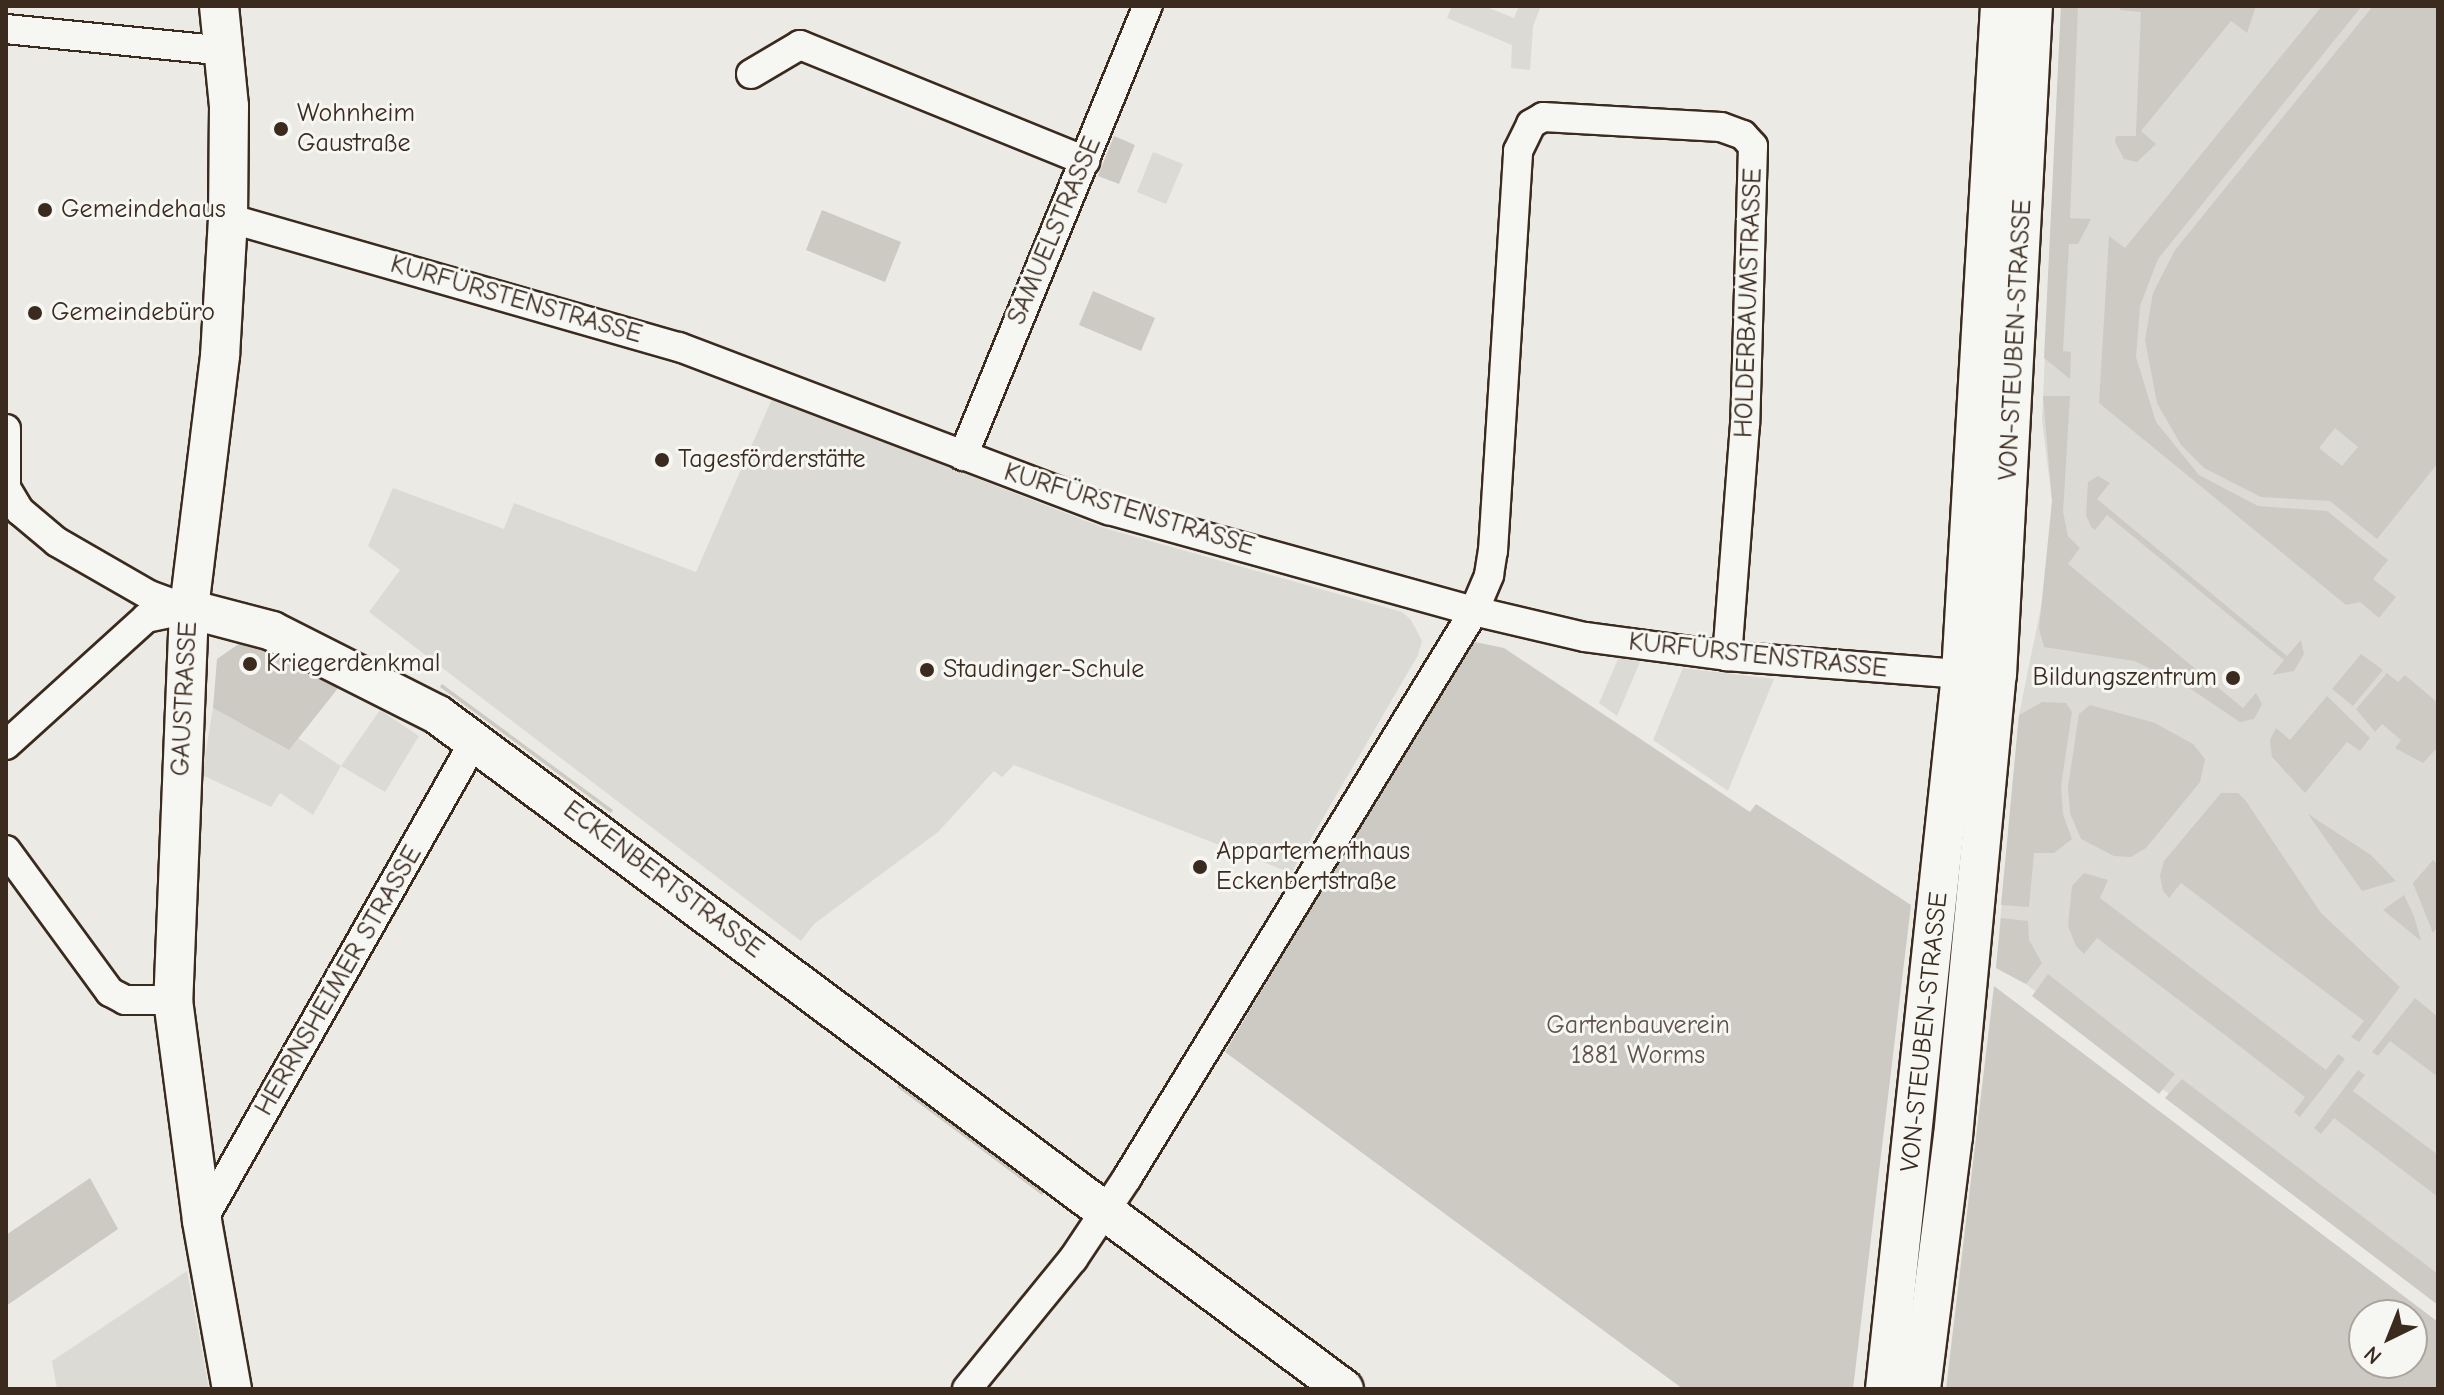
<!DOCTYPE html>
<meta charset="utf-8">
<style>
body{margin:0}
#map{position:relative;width:2444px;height:1395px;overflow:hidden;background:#ebeae5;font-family:"Comic Neue",sans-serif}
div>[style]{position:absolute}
.built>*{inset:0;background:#dcdad4}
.green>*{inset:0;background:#cdcac4}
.roads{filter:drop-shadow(2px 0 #3b2a1e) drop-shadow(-2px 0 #3b2a1e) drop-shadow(0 2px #3b2a1e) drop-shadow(0 -2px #3b2a1e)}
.street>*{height:28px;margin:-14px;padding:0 14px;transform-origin:14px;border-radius:14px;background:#f6f6f2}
.secondary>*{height:38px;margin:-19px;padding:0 19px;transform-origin:19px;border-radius:19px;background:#f6f6f2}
.dots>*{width:22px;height:22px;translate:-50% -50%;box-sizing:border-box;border:4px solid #f6f6f2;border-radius:50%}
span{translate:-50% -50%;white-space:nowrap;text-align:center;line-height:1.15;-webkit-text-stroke:6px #f6f6f2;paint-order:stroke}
.poi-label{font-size:26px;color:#3b2a1e}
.left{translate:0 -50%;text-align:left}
.right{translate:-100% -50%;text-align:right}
.street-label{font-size:26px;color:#3b2a1e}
.park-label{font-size:26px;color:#605248}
.frame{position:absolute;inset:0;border:8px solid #3b2a1e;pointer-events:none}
.north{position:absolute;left:2348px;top:1299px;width:80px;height:80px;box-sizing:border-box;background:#f6f6f2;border:2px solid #aba49d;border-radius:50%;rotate:223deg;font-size:22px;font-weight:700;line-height:32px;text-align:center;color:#3b2a1e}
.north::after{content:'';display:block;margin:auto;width:28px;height:36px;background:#3b2a1e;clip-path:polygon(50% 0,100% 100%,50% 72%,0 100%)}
</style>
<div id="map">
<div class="built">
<i style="clip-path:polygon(1452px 6px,1484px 6px,1514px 18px,1519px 6px,1541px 6px,1533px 26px,1530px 70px,1511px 68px,1512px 45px,1447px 18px)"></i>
<i style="clip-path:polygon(2061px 6px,2438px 6px,2438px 1301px,2026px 984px,1996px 968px,2019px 715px,2047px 577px,2052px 501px,2042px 420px)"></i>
<i style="clip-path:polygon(1153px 152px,1183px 164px,1166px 204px,1137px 192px)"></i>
<i style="clip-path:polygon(772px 399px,1104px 528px,1402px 612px,1411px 620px,1422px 641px,1418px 655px,1291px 873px,1014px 765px,1002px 777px,994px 771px,938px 832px,814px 924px,801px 941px,369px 612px,400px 570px,368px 546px,393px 488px,504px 529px,514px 503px,696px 572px)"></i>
<i style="clip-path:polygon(1619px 657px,1640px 662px,1617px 716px,1599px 703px)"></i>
<i style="clip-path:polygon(1683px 668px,1774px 679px,1728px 791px,1653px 740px)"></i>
<i style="clip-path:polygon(213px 708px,289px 750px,298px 738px,341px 766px,380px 710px,419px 736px,385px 792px,341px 766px,313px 815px,280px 793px,271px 807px,202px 775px)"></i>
<i style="clip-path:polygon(187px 1271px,209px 1389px,57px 1389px,52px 1361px)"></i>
</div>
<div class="green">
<i style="clip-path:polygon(2061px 6px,2078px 6px,2070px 218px,2091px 219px,2078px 244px,2069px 244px,2063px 351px,2071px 352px,2070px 379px,2044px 358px)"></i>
<i style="clip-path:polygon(2120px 6px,2256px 6px,2247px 33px,2231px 21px,2141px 131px,2156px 144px,2137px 162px,2124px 159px,2115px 142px,2116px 136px,2136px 136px,2136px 131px,2141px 12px,2120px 10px)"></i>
<i style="clip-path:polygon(2322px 6px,2362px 6px,2158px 259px,2140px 306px,2136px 357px,2156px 422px,2199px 475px,2258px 506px,2327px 511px,2388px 560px,2373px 579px,2396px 597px,2379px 618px,2360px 602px,2346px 605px,2099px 403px,2109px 236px,2125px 248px)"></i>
<i style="clip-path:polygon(evenodd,2373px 6px,2438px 6px,2438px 463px,2377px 539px,2330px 501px,2261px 497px,2204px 468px,2181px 445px,2157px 403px,2145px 340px,2153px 293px,2175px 250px,2373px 6px,2335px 428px,2358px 447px,2342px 466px,2319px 448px,2335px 428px)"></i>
<i style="clip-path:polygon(1114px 136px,1135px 145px,1119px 184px,1098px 176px)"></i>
<i style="clip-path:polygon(822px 210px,901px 242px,885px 282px,806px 250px)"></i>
<i style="clip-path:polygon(1093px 291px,1155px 318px,1141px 351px,1079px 325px)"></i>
<i style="clip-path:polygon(2043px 396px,2070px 396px,2063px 512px,2068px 536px,2080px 548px,2068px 564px,2243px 708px,2256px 693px,2262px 704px,2254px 719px,2240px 722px,2182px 683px,2134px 661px,2044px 647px,2039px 629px,2052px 501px)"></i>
<i style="clip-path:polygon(2098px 476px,2110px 483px,2097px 499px,2287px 656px,2301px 640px,2304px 654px,2294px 671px,2272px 675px,2284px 660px,2107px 515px,2095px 530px,2091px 527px,2086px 515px,2088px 482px)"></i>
<i style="clip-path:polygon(243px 641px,258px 643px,339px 687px,289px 750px,213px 708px,217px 659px)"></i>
<i style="clip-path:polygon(1470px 641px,1504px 648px,1750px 812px,1756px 804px,1911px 905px,1853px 1389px,1683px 1389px,1225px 1052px)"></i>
<i style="clip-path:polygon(2361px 654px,2383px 670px,2353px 706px,2332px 689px)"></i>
<i style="clip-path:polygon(2387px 673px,2398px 682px,2405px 675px,2438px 703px,2438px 747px,2423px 763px,2395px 748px,2401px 740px,2382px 724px,2375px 732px,2356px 709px)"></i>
<i style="clip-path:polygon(442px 684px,613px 810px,611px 813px,440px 687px)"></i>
<i style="clip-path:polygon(2327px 696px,2370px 738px,2360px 751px,2347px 742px,2305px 793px,2272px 757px,2270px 740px,2276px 728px,2290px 740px)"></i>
<i style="clip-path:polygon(2042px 702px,2066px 703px,2072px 712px,2061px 786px,2063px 814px,2072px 839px,2054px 853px,2034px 853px,2029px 907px,2001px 905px,2019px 715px)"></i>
<i style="clip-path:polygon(2090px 705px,2155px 723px,2193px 744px,2205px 759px,2200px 782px,2146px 848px,2131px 857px,2114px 856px,2081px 839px,2070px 813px,2068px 787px,2079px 714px)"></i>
<i style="clip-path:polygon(2221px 793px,2238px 793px,2246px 801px,2321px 913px,2400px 987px,2359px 1042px,2351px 1037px,2364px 1021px,2181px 883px,2169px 898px,2163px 891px,2160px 876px,2164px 861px)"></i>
<i style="clip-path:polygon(2308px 814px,2371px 855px,2396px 881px,2362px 891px)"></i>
<i style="clip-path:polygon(2433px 860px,2438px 865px,2438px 926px,2433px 933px,2413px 883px)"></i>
<i style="clip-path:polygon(2084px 873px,2108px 880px,2100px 898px,2326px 1070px,2338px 1054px,2345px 1059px,2300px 1117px,2294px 1112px,2305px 1097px,2225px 1035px,2097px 938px,2084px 954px,2076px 946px,2068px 926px,2072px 886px)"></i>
<i style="clip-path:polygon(2404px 895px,2414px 916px,2421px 941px,2383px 910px)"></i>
<i style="clip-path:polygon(2001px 918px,2028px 921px,2029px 940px,2042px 963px,2026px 984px,1996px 968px)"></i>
<i style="clip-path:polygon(2048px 974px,2175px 1074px,2159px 1094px,2032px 996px)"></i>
<i style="clip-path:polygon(evenodd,1994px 986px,2438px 1322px,2438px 1389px,1946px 1389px,1994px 986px,2364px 1315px,2412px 1315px,2412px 1363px,2364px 1363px,2364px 1315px)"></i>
<i style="clip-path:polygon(2415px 998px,2438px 1017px,2438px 1077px,2390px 1041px,2378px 1056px,2372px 1052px)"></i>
<i style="clip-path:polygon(2358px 1070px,2365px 1075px,2353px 1091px,2438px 1155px,2438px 1197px,2334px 1118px,2321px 1134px,2314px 1128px)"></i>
<i style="clip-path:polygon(2182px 1079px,2438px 1274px,2438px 1305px,2165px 1098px)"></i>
<i style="clip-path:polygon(900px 1084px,1044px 1192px,1042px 1195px,897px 1087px)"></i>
<i style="clip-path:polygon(90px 1178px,118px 1229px,6px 1306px,6px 1235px)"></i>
</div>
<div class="roads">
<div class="street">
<i style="left:6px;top:29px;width:220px;rotate:5.7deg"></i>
<i style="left:751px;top:74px;width:57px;rotate:-30.6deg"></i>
<i style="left:800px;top:45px;width:308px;rotate:22.1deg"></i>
<i style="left:228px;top:218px;width:469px;rotate:16deg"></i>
<i style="left:679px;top:347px;width:460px;rotate:20.8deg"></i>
<i style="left:1109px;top:510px;width:379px;rotate:15.5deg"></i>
<i style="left:1474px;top:611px;width:114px;rotate:13.2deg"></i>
<i style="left:1585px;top:637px;width:143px;rotate:7.6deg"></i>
<i style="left:1727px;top:656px;width:235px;rotate:4.4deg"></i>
<i style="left:6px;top:429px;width:58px;rotate:90deg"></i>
<i style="left:963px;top:456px;width:487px;rotate:-67.7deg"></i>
<i style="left:6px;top:488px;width:27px;rotate:59deg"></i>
<i style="left:20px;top:511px;width:48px;rotate:40deg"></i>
<i style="left:57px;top:542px;width:106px;rotate:29.9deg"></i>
<i style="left:149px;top:595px;width:37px;rotate:20deg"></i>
<i style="left:6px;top:745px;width:189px;rotate:-42.2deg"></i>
<i style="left:146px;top:618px;width:44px;rotate:-11.8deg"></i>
<i style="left:6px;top:850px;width:176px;rotate:53.8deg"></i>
<i style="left:110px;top:992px;width:17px;rotate:28deg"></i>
<i style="left:125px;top:1000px;width:48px"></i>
<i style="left:202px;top:1221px;width:553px;rotate:-60.42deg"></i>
<i style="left:967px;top:1389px;width:168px;rotate:-50.8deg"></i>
<i style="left:1073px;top:1259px;width:97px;rotate:-56.3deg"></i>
<i style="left:1127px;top:1178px;width:665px;rotate:-58.53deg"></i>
<i style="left:1474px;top:611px;width:39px;rotate:-67deg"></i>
<i style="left:1489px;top:575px;width:24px;rotate:-81deg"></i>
<i style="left:1493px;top:551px;width:401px;rotate:-86.4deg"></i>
<i style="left:1518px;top:151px;width:30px;rotate:-64deg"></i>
<i style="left:1531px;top:124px;width:14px;rotate:-30deg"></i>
<i style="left:1543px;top:117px;width:178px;rotate:3.2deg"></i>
<i style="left:1721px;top:127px;width:23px;rotate:20deg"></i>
<i style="left:1743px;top:135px;width:15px;rotate:48deg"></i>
<i style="left:1753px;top:146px;width:278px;rotate:91.6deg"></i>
<i style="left:1745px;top:424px;width:233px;rotate:94.4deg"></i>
</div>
<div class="secondary">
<i style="left:219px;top:6px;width:100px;rotate:84.3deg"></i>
<i style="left:229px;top:106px;width:112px;rotate:90.5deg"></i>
<i style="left:228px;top:218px;width:138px;rotate:93.3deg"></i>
<i style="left:220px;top:356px;width:255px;rotate:97deg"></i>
<i style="left:189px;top:609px;width:391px;rotate:92.3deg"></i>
<i style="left:173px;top:1000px;width:223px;rotate:82.5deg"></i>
<i style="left:202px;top:1221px;width:171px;rotate:79.9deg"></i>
<i style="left:189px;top:609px;width:86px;rotate:14.8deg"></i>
<i style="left:272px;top:631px;width:186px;rotate:26.8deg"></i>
<i style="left:438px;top:715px;width:1129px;rotate:36.65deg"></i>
<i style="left:1885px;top:1389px;width:719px;rotate:-83.93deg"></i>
<i style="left:1961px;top:674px;width:669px;rotate:-86.66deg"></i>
<i style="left:1921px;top:1389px;width:254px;rotate:-82.8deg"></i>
<i style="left:1953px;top:1137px;width:464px;rotate:-84.6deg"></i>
<i style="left:1997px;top:675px;width:670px;rotate:-86.92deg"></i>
</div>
</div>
<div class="dots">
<i style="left:281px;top:129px;background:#3b2a1e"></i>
<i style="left:45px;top:210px;background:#3b2a1e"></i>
<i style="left:35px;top:313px;background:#3b2a1e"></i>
<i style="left:662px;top:460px;background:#3b2a1e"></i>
<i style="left:250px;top:664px;background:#3b2a1e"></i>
<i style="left:927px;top:670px;background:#3b2a1e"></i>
<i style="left:2233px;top:678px;background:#3b2a1e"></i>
<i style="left:1200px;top:867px;background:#3b2a1e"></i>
</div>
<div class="poi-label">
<span class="left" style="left:297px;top:129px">Wohnheim<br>Gaustraße</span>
<span class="left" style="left:61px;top:210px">Gemeindehaus</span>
<span class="left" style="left:51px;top:313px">Gemeindebüro</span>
<span class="left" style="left:678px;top:460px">Tagesförderstätte</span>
<span class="left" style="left:266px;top:664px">Kriegerdenkmal</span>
<span class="left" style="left:943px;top:670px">Staudinger-Schule</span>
<span class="right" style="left:2217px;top:678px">Bildungszentrum</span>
<span class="left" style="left:1216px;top:867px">Appartementhaus<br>Eckenbertstraße</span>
</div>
<div class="street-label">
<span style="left:1055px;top:231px;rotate:-67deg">SAMUELSTRASSE</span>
<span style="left:516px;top:300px;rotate:16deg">KURFÜRSTENSTRASSE</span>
<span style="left:1749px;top:303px;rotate:-88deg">HOLDERBAUMSTRASSE</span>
<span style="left:2016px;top:340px;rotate:-87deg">VON-STEUBEN-STRASSE</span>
<span style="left:1129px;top:510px;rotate:17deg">KURFÜRSTENSTRASSE</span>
<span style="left:1758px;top:656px;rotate:6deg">KURFÜRSTENSTRASSE</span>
<span style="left:185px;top:699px;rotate:-87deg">GAUSTRASSE</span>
<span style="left:663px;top:880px;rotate:37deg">ECKENBERTSTRASSE</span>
<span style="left:339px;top:981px;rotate:-60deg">HERRNSHEIMER STRASSE</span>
<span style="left:1925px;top:1032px;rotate:-84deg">VON-STEUBEN-STRASSE</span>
</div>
<div class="park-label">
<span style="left:1638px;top:1041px">Gartenbauverein<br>1881 Worms</span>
</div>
<div class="frame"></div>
<div class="north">N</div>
</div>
